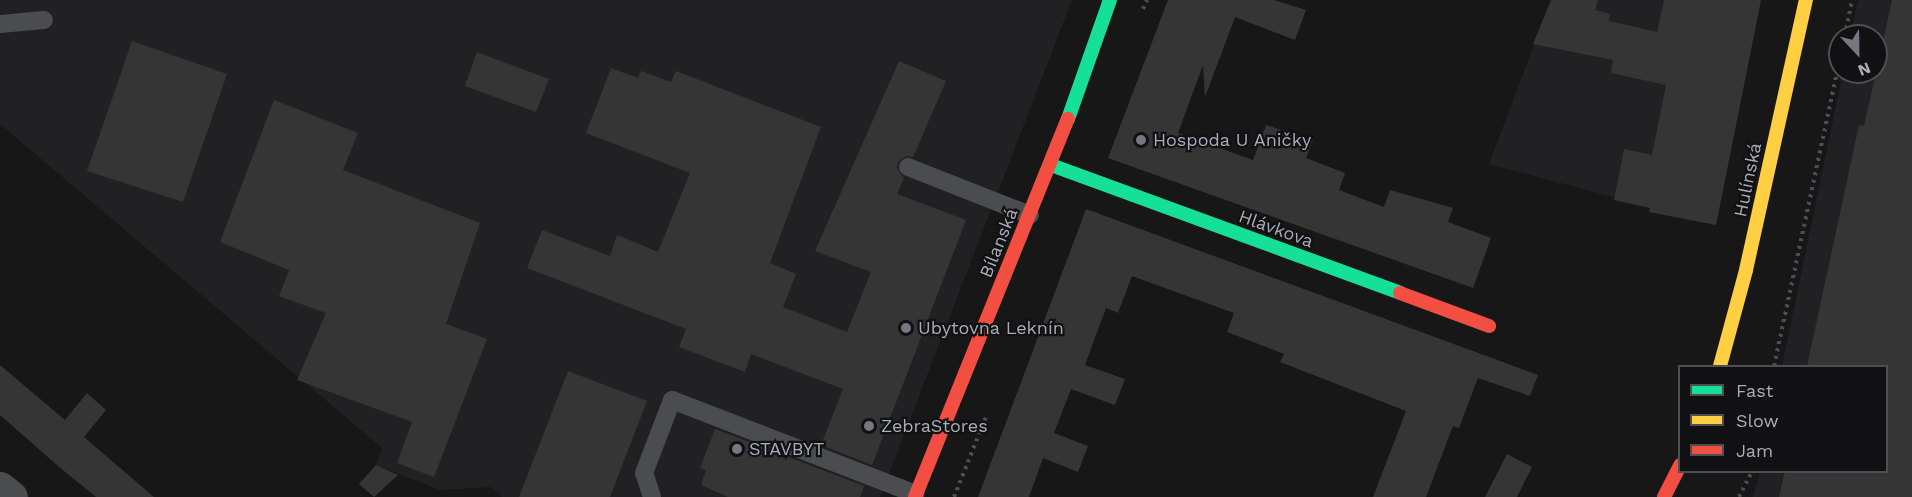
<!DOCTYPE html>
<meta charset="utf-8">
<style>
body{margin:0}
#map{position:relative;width:1912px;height:497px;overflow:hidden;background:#171717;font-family:"Work Sans",sans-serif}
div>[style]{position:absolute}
.built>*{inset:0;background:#212123}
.building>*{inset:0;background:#353536}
.path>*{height:4px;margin-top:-2px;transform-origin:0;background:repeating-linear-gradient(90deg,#4d4e52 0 3px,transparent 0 7.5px)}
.lane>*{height:18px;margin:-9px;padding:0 9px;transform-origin:9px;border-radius:9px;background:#4b4c50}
.street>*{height:33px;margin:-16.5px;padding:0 16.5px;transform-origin:16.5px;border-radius:16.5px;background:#4b4c50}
.fast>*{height:14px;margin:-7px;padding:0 7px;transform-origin:7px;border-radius:7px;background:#16e098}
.slow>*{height:14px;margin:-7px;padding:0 7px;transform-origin:7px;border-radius:7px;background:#ffcf43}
.jam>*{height:14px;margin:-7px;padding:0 7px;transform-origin:7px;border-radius:7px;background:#f24e42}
.dots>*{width:16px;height:16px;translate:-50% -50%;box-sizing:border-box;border:3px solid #111113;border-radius:50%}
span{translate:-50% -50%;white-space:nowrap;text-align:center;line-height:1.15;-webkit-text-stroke:4.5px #111113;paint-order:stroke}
.poi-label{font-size:18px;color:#a8adb8}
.left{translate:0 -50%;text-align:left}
.street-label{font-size:18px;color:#a8adb8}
.legend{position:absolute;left:1678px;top:365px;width:210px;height:108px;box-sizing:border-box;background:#111113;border:2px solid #4d4f55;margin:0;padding:8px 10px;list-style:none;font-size:18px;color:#a8adb8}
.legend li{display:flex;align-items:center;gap:12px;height:30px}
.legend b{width:30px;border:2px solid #4d4f55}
.north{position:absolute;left:1828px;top:24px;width:60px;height:60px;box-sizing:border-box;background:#111113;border:2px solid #4d4f55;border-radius:50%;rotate:158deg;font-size:16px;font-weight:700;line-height:24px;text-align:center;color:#a8adb8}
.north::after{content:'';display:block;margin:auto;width:21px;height:27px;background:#757880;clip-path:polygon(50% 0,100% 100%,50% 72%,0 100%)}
</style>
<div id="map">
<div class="built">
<i style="clip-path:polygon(0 0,1072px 0,880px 497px,502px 497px,491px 487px,440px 490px,376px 465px,382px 448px,0 124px)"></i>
<i style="clip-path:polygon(1551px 0,1761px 0,1716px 225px,1649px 212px,1650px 207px,1489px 164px)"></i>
<i style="clip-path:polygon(1858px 0,1912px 0,1912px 497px,1753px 497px,1760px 472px,1886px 472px,1886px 366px,1782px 366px,1843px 72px,1876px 72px,1876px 36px,1851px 36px)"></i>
</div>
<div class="building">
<i style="clip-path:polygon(1168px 0,1274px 0,1306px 10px,1295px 40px,1235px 17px,1205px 97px,1203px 65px,1178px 133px,1253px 160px,1266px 125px,1313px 140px,1306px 158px,1345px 173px,1339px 190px,1384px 207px,1390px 190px,1453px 208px,1448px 222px,1491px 238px,1473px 288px,1108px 158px)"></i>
<i style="clip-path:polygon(1551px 0,1598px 0,1595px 10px,1610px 14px,1609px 21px,1657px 32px,1664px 0,1761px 0,1716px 225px,1649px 212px,1650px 208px,1614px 200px,1624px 149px,1652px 155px,1666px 85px,1611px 73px,1613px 60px,1533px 44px)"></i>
<i style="clip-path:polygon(1892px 0,1912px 0,1912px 497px,1779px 497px,1785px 471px,1887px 471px,1887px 366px,1807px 366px,1859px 125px,1864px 126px)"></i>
<i style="clip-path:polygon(132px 41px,227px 74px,183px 202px,87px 171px)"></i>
<i style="clip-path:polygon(477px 52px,549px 79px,536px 112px,465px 86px)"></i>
<i style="clip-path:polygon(899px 61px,946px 81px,913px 157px,906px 156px,898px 162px,897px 169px,904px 178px,897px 194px,966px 220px,872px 465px,821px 445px,843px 389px,751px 354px,745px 372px,679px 347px,686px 329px,527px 268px,542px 230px,610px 256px,617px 235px,658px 252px,690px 173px,586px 133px,611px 68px,638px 78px,641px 71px,671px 82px,676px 71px,821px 127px,770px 263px,796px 274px,783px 307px,847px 332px,871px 272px,815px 251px)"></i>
<i style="clip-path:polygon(274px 100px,358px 133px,343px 170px,480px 223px,446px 324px,487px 339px,434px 477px,397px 463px,412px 422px,297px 380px,326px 313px,279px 296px,289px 270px,220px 242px)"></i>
<i style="clip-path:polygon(1086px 209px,1538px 375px,1530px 396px,1478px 378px,1459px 428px,1453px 426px,1426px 497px,1373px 497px,1406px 411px,1280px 362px,1284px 354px,1227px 332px,1234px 313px,1132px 276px,1118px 313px,1106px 308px,1085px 365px,1125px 379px,1115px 405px,1071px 389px,1054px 433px,1088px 446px,1078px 472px,1043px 458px,1029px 497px,978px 497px)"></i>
<i style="clip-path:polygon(0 365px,65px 420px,87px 393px,106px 410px,84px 437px,154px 497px,96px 497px,58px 466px,0 415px)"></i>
<i style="clip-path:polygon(568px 371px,647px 401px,610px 497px,519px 497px)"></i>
<i style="clip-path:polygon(715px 429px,864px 486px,860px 497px,728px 497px,701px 485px,706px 470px,700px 468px)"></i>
<i style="clip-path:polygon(1507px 454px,1532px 467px,1517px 497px,1485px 497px)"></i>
<i style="clip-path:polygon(376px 465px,398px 475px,374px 497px,359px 484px)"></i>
</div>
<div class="path">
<i style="left:1143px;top:9px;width:10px;rotate:-66deg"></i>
<i style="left:1845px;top:36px;width:37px;rotate:-79deg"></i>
<i style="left:1774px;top:366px;width:316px;rotate:-77.9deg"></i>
<i style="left:954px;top:497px;width:89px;rotate:-68.3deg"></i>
<i style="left:1739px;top:497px;width:28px;rotate:-63deg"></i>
</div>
<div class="lane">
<i style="left:0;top:24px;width:44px;rotate:-5.2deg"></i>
<i style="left:908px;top:167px;width:131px;rotate:21.5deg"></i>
<i style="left:652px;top:497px;width:25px;rotate:-108deg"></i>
<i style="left:644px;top:473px;width:78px;rotate:-69deg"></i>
<i style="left:672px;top:400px;width:261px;rotate:21.1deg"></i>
</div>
<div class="street">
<i style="left:0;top:488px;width:14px;rotate:39deg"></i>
</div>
<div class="fast">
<i style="left:1068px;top:119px;width:126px;rotate:-70.6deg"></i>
<i style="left:1051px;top:165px;width:372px;rotate:20.1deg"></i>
</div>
<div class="slow">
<i style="left:1720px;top:366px;width:99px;rotate:-74.8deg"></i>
<i style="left:1746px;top:270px;width:277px;rotate:-77.5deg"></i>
</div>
<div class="jam">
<i style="left:1400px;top:293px;width:95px;rotate:20.3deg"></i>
<i style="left:915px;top:497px;width:408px;rotate:-68deg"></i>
<i style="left:1664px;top:497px;width:36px;rotate:-63deg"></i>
</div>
<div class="dots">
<i style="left:1141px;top:140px;background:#757880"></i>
<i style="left:906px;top:328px;background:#757880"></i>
<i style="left:869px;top:426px;background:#757880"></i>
<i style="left:737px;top:449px;background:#757880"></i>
</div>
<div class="poi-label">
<span class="left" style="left:1153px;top:140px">Hospoda U Aničky</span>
<span class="left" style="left:918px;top:328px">Ubytovna Leknín</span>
<span class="left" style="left:881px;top:426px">ZebraStores</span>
<span class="left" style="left:749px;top:449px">STAVBYT</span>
</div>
<div class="street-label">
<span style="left:1748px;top:180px;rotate:-78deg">Hulínská</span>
<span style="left:1276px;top:229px;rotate:20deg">Hlávkova</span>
<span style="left:999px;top:243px;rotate:-68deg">Bílanská</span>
</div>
<ul class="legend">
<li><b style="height:8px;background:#16e098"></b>Fast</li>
<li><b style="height:8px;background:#ffcf43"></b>Slow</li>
<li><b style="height:8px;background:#f24e42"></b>Jam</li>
</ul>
<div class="north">N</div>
</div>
